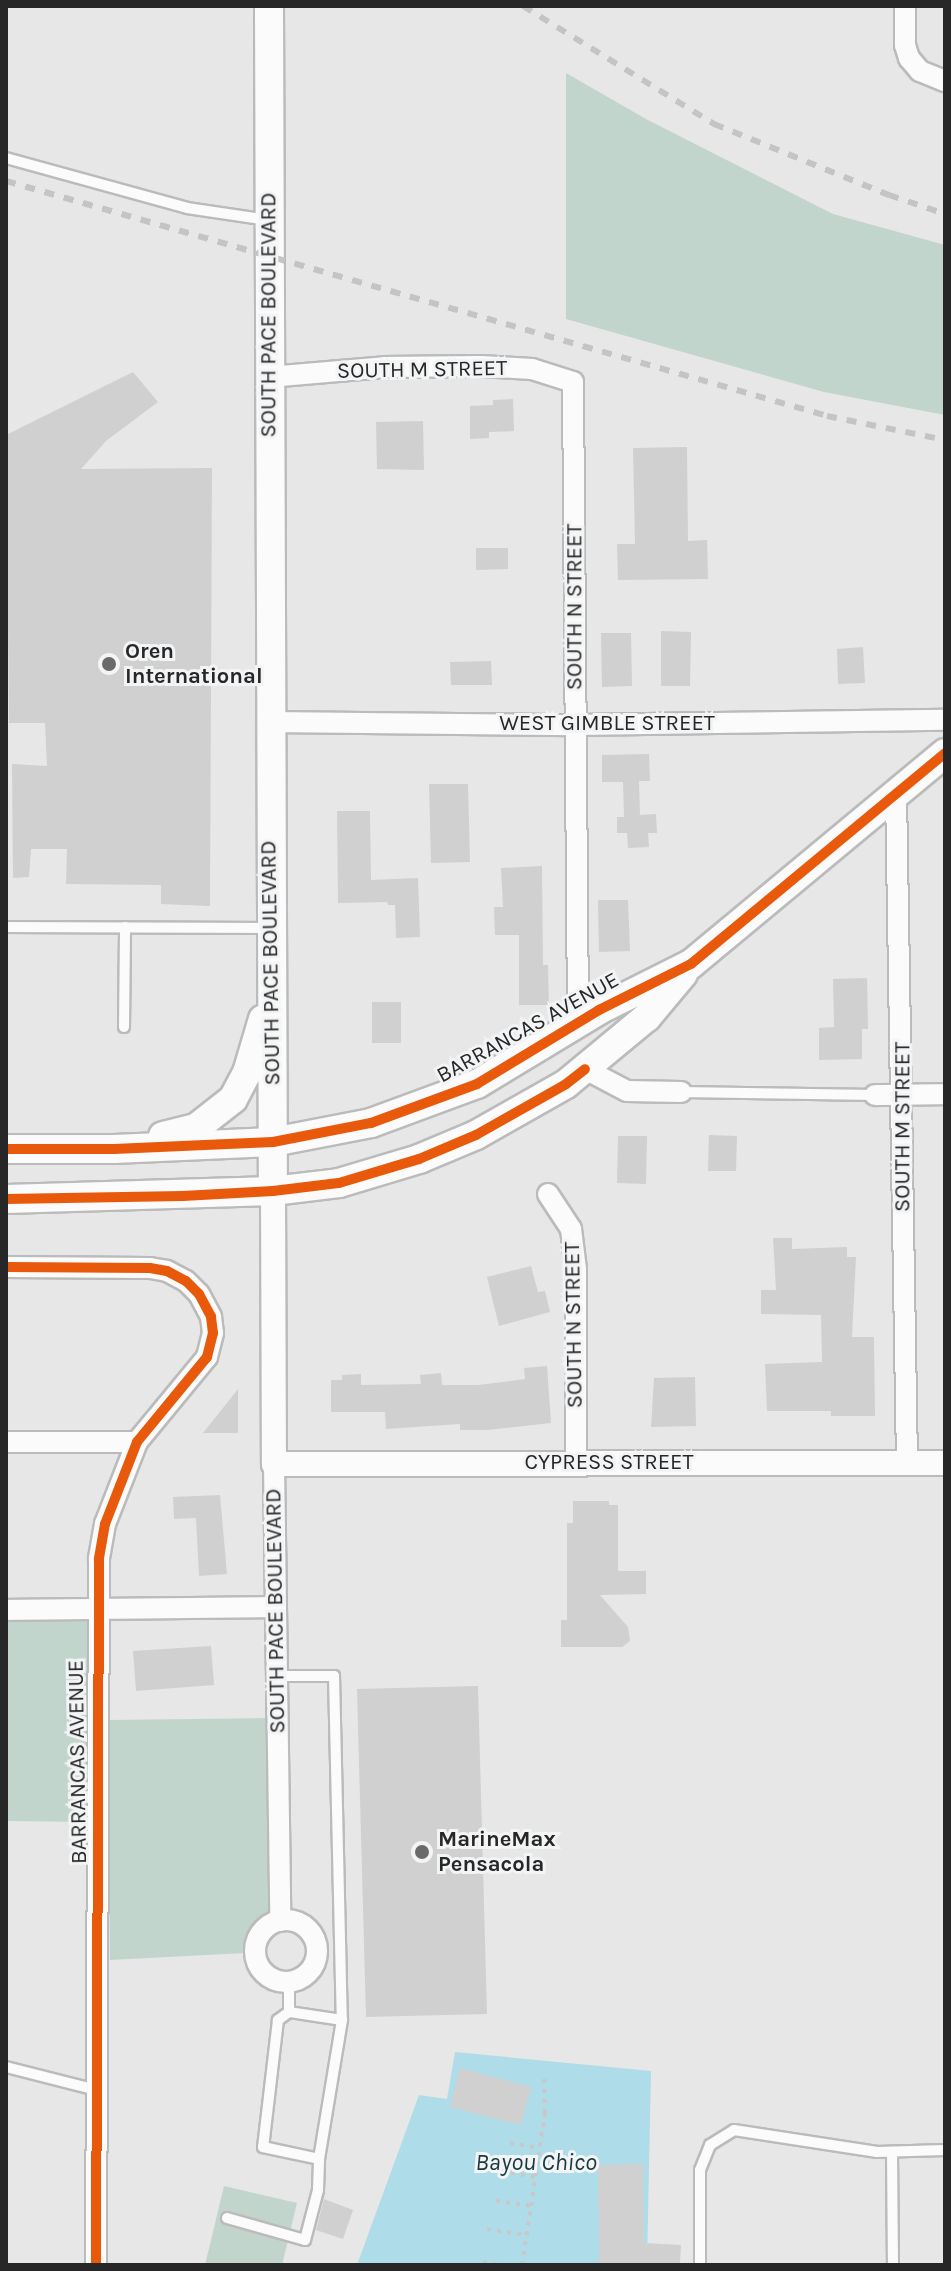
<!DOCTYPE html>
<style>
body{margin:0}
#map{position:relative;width:951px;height:2271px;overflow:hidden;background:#e7e7e7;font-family:Karla,sans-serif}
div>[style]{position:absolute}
.green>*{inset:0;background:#c2d5cc}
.water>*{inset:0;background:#aedce8}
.building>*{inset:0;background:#d0d0d0}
.path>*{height:4px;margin-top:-2px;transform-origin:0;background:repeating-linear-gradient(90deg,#c8c8c9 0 4px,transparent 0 10px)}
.roads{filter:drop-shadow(2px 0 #bbb) drop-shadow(-2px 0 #bbb) drop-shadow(0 2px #bbb) drop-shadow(0 -2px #bbb)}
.service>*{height:10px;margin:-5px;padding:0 5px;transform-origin:5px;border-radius:5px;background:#fbfbfb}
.minor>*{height:20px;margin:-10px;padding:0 10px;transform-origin:10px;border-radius:10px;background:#fbfbfb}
.minor>.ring{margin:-10px;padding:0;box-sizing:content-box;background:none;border:20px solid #fbfbfb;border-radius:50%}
.tertiary>*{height:24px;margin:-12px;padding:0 12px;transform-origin:12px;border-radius:12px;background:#fbfbfb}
.secondary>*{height:28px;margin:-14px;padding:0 14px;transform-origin:14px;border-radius:14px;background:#fbfbfb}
.rail>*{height:6px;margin-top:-3px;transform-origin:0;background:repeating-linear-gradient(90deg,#c4c4c4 0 10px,transparent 0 20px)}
.cycleway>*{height:10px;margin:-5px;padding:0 5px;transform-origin:5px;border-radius:5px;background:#e8590c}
.dots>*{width:22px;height:22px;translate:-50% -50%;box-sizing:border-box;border:4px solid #f3f4f5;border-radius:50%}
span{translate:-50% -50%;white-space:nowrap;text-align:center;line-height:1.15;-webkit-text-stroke:6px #f3f4f5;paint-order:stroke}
.street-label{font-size:22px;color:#272728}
.poi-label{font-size:22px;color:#272728;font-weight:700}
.left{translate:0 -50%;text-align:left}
.water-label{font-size:24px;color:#193941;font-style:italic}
.frame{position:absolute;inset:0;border:8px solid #272728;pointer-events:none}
</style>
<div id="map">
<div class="green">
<i style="clip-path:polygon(566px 73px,646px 119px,833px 214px,945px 245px,945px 415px,824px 392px,566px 319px)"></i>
<i style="clip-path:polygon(87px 1621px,89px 1822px,6px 1821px,6px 1622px)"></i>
<i style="clip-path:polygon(267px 1718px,270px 1912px,254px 1924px,245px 1953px,110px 1960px,108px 1720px)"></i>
<i style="clip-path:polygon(224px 2186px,297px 2203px,282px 2265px,205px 2265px)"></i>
</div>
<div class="water">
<i style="clip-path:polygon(455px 2052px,651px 2071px,647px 2265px,357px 2265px,419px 2095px,447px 2099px)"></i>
</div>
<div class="building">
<i style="clip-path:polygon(133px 372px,158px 402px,106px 441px,81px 469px,212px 468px,210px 906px,161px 904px,161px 885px,66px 884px,67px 849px,31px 849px,29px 877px,13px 878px,12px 764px,47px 766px,45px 723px,9px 723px,6px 435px)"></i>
<i style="clip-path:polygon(513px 399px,514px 431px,489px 432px,489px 438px,470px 439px,470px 406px,493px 405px,493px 400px)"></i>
<i style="clip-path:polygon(423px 421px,424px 470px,377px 469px,376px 422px)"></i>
<i style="clip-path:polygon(687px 447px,688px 541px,707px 540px,708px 579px,618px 580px,617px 544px,635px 544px,633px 448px)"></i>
<i style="clip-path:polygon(476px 548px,508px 548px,508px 569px,476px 570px)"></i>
<i style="clip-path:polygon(661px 631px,691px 632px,690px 686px,661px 686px)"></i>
<i style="clip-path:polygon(601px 633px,631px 633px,632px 686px,602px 687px)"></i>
<i style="clip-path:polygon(863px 647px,865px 683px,838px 684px,837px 649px)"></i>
<i style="clip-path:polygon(491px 661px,492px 685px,451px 685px,450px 662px)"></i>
<i style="clip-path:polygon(649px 754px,650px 781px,639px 781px,640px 815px,656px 814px,657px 833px,648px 833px,649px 847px,628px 848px,627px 833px,617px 833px,617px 817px,624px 817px,623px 782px,602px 782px,602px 755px)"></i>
<i style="clip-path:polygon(429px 784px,468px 784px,470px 862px,431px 863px)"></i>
<i style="clip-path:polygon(337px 811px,370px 811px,371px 880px,418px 878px,420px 937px,396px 938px,395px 905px,388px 905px,387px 902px,338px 903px)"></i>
<i style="clip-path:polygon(542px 866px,543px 965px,548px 965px,549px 1005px,519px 1005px,519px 935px,495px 935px,494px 907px,503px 907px,501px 868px)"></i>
<i style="clip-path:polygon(598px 900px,628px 900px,630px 951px,599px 952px)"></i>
<i style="clip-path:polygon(867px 978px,868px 1029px,862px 1029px,862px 1059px,819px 1060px,819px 1028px,834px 1027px,833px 979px)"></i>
<i style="clip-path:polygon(372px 1002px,401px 1002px,401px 1043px,372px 1043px)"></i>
<i style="clip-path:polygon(709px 1135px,737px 1136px,736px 1171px,708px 1171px)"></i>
<i style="clip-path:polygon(618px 1136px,647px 1136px,646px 1184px,617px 1183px)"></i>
<i style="clip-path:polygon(773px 1238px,792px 1238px,792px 1249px,847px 1247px,847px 1257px,856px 1257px,852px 1337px,874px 1337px,875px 1416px,831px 1416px,831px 1411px,767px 1411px,765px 1364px,822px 1362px,821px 1315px,761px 1314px,761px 1290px,776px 1290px)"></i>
<i style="clip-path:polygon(531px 1266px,538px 1292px,545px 1291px,550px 1312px,499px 1326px,487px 1277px)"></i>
<i style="clip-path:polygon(547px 1366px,551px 1423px,487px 1430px,460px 1430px,460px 1424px,386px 1429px,385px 1412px,331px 1412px,331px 1380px,342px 1380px,342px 1375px,361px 1374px,361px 1385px,421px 1384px,420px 1375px,441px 1373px,442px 1385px,478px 1385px,525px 1379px,524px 1368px)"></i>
<i style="clip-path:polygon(695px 1377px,696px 1426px,651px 1427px,654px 1378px)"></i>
<i style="clip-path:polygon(238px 1389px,238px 1433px,203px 1433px)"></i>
<i style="clip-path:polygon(220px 1495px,227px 1574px,199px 1576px,196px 1518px,174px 1519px,173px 1497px)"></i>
<i style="clip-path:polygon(573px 1501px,609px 1501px,609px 1505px,618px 1505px,618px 1571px,646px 1571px,646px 1594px,600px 1595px,628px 1627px,630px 1641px,622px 1647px,561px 1647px,561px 1620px,567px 1620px,567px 1523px,573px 1523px)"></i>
<i style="clip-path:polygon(211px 1646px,214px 1685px,136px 1691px,133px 1651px)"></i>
<i style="clip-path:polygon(478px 1686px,487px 2014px,366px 2017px,357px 1689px)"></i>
<i style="clip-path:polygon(460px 2068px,531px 2087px,521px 2125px,450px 2107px)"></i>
<i style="clip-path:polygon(643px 2164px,644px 2243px,681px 2245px,680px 2263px,599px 2265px,598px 2165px)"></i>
<i style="clip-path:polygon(324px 2199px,353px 2210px,343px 2239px,316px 2230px)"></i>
</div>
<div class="path">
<i style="left:510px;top:2143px;width:29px;rotate:10deg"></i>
<i style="left:501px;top:2171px;width:36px;rotate:10deg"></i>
<i style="left:496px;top:2201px;width:35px;rotate:8deg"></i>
<i style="left:487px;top:2229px;width:40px;rotate:8.5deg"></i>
<i style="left:483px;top:2262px;width:16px;rotate:11deg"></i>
<i style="left:522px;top:2265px;width:154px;rotate:-81.4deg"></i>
<i style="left:545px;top:2113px;width:40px;rotate:-91.4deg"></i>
</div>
<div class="roads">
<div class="service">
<i style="left:6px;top:158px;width:188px;rotate:15.4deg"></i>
<i style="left:187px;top:208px;width:82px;rotate:8.4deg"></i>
<i style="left:6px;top:927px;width:263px;rotate:0.2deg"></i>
<i style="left:124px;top:1027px;width:100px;rotate:-89.4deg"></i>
<i style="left:681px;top:1092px;width:194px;rotate:0.9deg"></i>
<i style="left:277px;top:1676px;width:57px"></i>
<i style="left:334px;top:1676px;width:344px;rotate:88.7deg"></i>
<i style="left:342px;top:2020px;width:54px;rotate:-171.4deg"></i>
<i style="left:289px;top:2012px;width:30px;rotate:-90deg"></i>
<i style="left:289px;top:2012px;width:14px;rotate:144deg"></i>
<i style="left:278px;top:2020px;width:128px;rotate:96.7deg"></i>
<i style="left:263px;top:2147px;width:57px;rotate:12.1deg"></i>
<i style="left:6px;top:2067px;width:94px;rotate:14.2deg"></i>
<i style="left:892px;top:2152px;width:113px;rotate:89.5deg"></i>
<i style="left:227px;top:2218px;width:81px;rotate:15.8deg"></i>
<i style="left:305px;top:2240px;width:52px;rotate:-75.4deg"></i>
<i style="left:318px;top:2190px;width:31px;rotate:-88deg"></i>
<i style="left:319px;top:2159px;width:141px;rotate:-80.6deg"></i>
<i style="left:700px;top:2265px;width:95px;rotate:-90deg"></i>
<i style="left:700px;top:2170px;width:27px;rotate:-68deg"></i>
<i style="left:710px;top:2145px;width:28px;rotate:-32deg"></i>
<i style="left:734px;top:2130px;width:145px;rotate:8.7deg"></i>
<i style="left:877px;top:2152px;width:68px;rotate:-1.7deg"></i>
</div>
<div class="minor">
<i style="left:905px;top:6px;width:39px;rotate:90deg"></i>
<i style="left:905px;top:45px;width:14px;rotate:73deg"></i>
<i style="left:909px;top:58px;width:17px;rotate:50deg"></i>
<i style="left:920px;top:71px;width:27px;rotate:22deg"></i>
<i style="left:269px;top:377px;width:116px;rotate:-4.9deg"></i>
<i style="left:385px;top:367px;width:96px;rotate:-0.6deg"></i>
<i style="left:481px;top:366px;width:51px;rotate:3.4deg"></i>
<i style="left:532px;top:369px;width:43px;rotate:17.6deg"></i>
<i style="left:573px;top:382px;width:642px;rotate:89.55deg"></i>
<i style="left:269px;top:722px;width:307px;rotate:0.6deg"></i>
<i style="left:576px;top:725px;width:369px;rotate:-0.8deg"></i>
<i style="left:896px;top:792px;width:671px;rotate:89.06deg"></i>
<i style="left:585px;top:1069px;width:47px;rotate:27.6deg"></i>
<i style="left:627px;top:1091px;width:54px;rotate:1.1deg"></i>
<i style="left:875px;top:1095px;width:70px;rotate:-0.8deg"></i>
<i style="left:548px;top:1194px;width:42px;rotate:56.7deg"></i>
<i style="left:571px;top:1229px;width:40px;rotate:82.9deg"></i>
<i style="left:576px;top:1269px;width:194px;rotate:90deg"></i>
<i style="left:6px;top:1267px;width:144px;rotate:0.4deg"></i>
<i style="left:150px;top:1268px;width:17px;rotate:10deg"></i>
<i style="left:167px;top:1271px;width:21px;rotate:28deg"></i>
<i style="left:186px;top:1281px;width:18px;rotate:45deg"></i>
<i style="left:199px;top:1294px;width:26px;rotate:62deg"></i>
<i style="left:211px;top:1317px;width:16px;rotate:83deg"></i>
<i style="left:213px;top:1333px;width:25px;rotate:104deg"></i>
<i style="left:207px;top:1357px;width:110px;rotate:129.5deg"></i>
<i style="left:137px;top:1442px;width:88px;rotate:111.3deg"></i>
<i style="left:105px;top:1524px;width:36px;rotate:100deg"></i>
<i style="left:99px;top:1559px;width:706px;rotate:90.24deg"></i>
<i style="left:6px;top:1442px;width:131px"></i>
<i style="left:274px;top:1464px;width:457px;rotate:89.2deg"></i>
<i style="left:6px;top:1610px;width:269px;rotate:-0.6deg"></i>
<i class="ring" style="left:255px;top:1920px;width:42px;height:42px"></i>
</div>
<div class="tertiary">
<i style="left:273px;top:1191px;width:273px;rotate:89.8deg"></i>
<i style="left:274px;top:1464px;width:671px;rotate:-0.09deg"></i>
</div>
<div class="secondary">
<i style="left:269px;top:6px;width:1185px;rotate:89.81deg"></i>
<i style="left:163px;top:1136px;width:34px;rotate:-14deg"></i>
<i style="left:196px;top:1128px;width:47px;rotate:-38.1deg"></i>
<i style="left:233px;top:1099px;width:30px;rotate:-62deg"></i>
<i style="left:247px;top:1073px;width:56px;rotate:-73.5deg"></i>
<i style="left:6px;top:1149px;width:108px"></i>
<i style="left:114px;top:1149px;width:159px;rotate:-2.5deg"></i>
<i style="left:273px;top:1142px;width:100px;rotate:-11deg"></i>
<i style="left:371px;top:1123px;width:113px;rotate:-20.2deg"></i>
<i style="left:477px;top:1084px;width:143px;rotate:-31.2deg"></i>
<i style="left:599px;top:1010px;width:103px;rotate:-26.6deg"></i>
<i style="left:691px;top:964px;width:330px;rotate:-39.7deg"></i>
<i style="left:6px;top:1199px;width:267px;rotate:-1.7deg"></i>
<i style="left:273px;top:1191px;width:66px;rotate:-6.9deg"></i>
<i style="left:339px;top:1183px;width:84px;rotate:-16.7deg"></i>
<i style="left:419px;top:1159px;width:62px;rotate:-22.8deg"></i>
<i style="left:476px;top:1135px;width:103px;rotate:-29.5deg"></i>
<i style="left:566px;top:1084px;width:105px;rotate:-39.6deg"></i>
<i style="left:647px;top:1017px;width:56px;rotate:-50.1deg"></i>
</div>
</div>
<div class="rail">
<i style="left:523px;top:6px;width:225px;rotate:31.7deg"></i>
<i style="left:714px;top:124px;width:189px;rotate:22.1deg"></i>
<i style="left:889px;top:195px;width:59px;rotate:18.7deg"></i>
<i style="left:6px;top:181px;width:854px;rotate:15.97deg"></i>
<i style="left:827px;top:416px;width:120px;rotate:11.5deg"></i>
</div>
<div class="cycleway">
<i style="left:6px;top:1149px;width:108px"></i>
<i style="left:114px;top:1149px;width:159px;rotate:-2.5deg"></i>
<i style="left:273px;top:1142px;width:100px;rotate:-11deg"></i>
<i style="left:371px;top:1123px;width:113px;rotate:-20.2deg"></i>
<i style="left:477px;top:1084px;width:143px;rotate:-31.2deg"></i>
<i style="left:599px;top:1010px;width:103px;rotate:-26.6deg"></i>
<i style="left:691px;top:964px;width:330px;rotate:-39.7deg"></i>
<i style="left:6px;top:1199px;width:177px;rotate:-1deg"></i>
<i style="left:183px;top:1196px;width:90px;rotate:-3.2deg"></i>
<i style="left:273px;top:1191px;width:66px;rotate:-6.9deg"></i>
<i style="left:339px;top:1183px;width:84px;rotate:-16.7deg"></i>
<i style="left:419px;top:1159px;width:62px;rotate:-22.8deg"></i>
<i style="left:476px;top:1135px;width:103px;rotate:-29.5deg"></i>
<i style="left:566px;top:1084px;width:24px;rotate:-38deg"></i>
<i style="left:6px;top:1267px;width:144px;rotate:0.4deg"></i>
<i style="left:150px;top:1268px;width:17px;rotate:10deg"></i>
<i style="left:167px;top:1271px;width:21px;rotate:28deg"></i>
<i style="left:186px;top:1281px;width:18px;rotate:45deg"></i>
<i style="left:199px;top:1294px;width:26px;rotate:62deg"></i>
<i style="left:211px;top:1317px;width:16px;rotate:83deg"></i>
<i style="left:213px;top:1333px;width:25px;rotate:104deg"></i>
<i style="left:207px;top:1357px;width:110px;rotate:129.5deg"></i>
<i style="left:137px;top:1442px;width:88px;rotate:111.3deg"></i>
<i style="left:105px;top:1524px;width:36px;rotate:100deg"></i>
<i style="left:99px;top:1559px;width:706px;rotate:90.24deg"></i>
</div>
<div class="dots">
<i style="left:109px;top:664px;background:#6a6a6b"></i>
<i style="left:422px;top:1852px;background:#6a6a6b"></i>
</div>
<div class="street-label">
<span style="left:269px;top:315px;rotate:-90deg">SOUTH PACE BOULEVARD</span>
<span style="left:422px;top:370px;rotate:-1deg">SOUTH M STREET</span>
<span style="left:575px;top:607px;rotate:-90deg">SOUTH N STREET</span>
<span style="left:607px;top:724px">WEST GIMBLE STREET</span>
<span style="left:271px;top:963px;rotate:-91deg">SOUTH PACE BOULEVARD</span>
<span style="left:528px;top:1028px;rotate:-29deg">BARRANCAS AVENUE</span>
<span style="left:903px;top:1127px;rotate:-90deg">SOUTH M STREET</span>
<span style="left:574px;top:1325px;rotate:-91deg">SOUTH N STREET</span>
<span style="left:609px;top:1463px">CYPRESS STREET</span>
<span style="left:276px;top:1611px;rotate:-91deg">SOUTH PACE BOULEVARD</span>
<span style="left:78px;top:1762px;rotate:-91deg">BARRANCAS AVENUE</span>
</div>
<div class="poi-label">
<span class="left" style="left:125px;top:664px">Oren<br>International</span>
<span class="left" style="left:438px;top:1852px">MarineMax<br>Pensacola</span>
</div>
<div class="water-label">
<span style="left:536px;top:2163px">Bayou Chico</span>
</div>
<div class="frame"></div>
</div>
